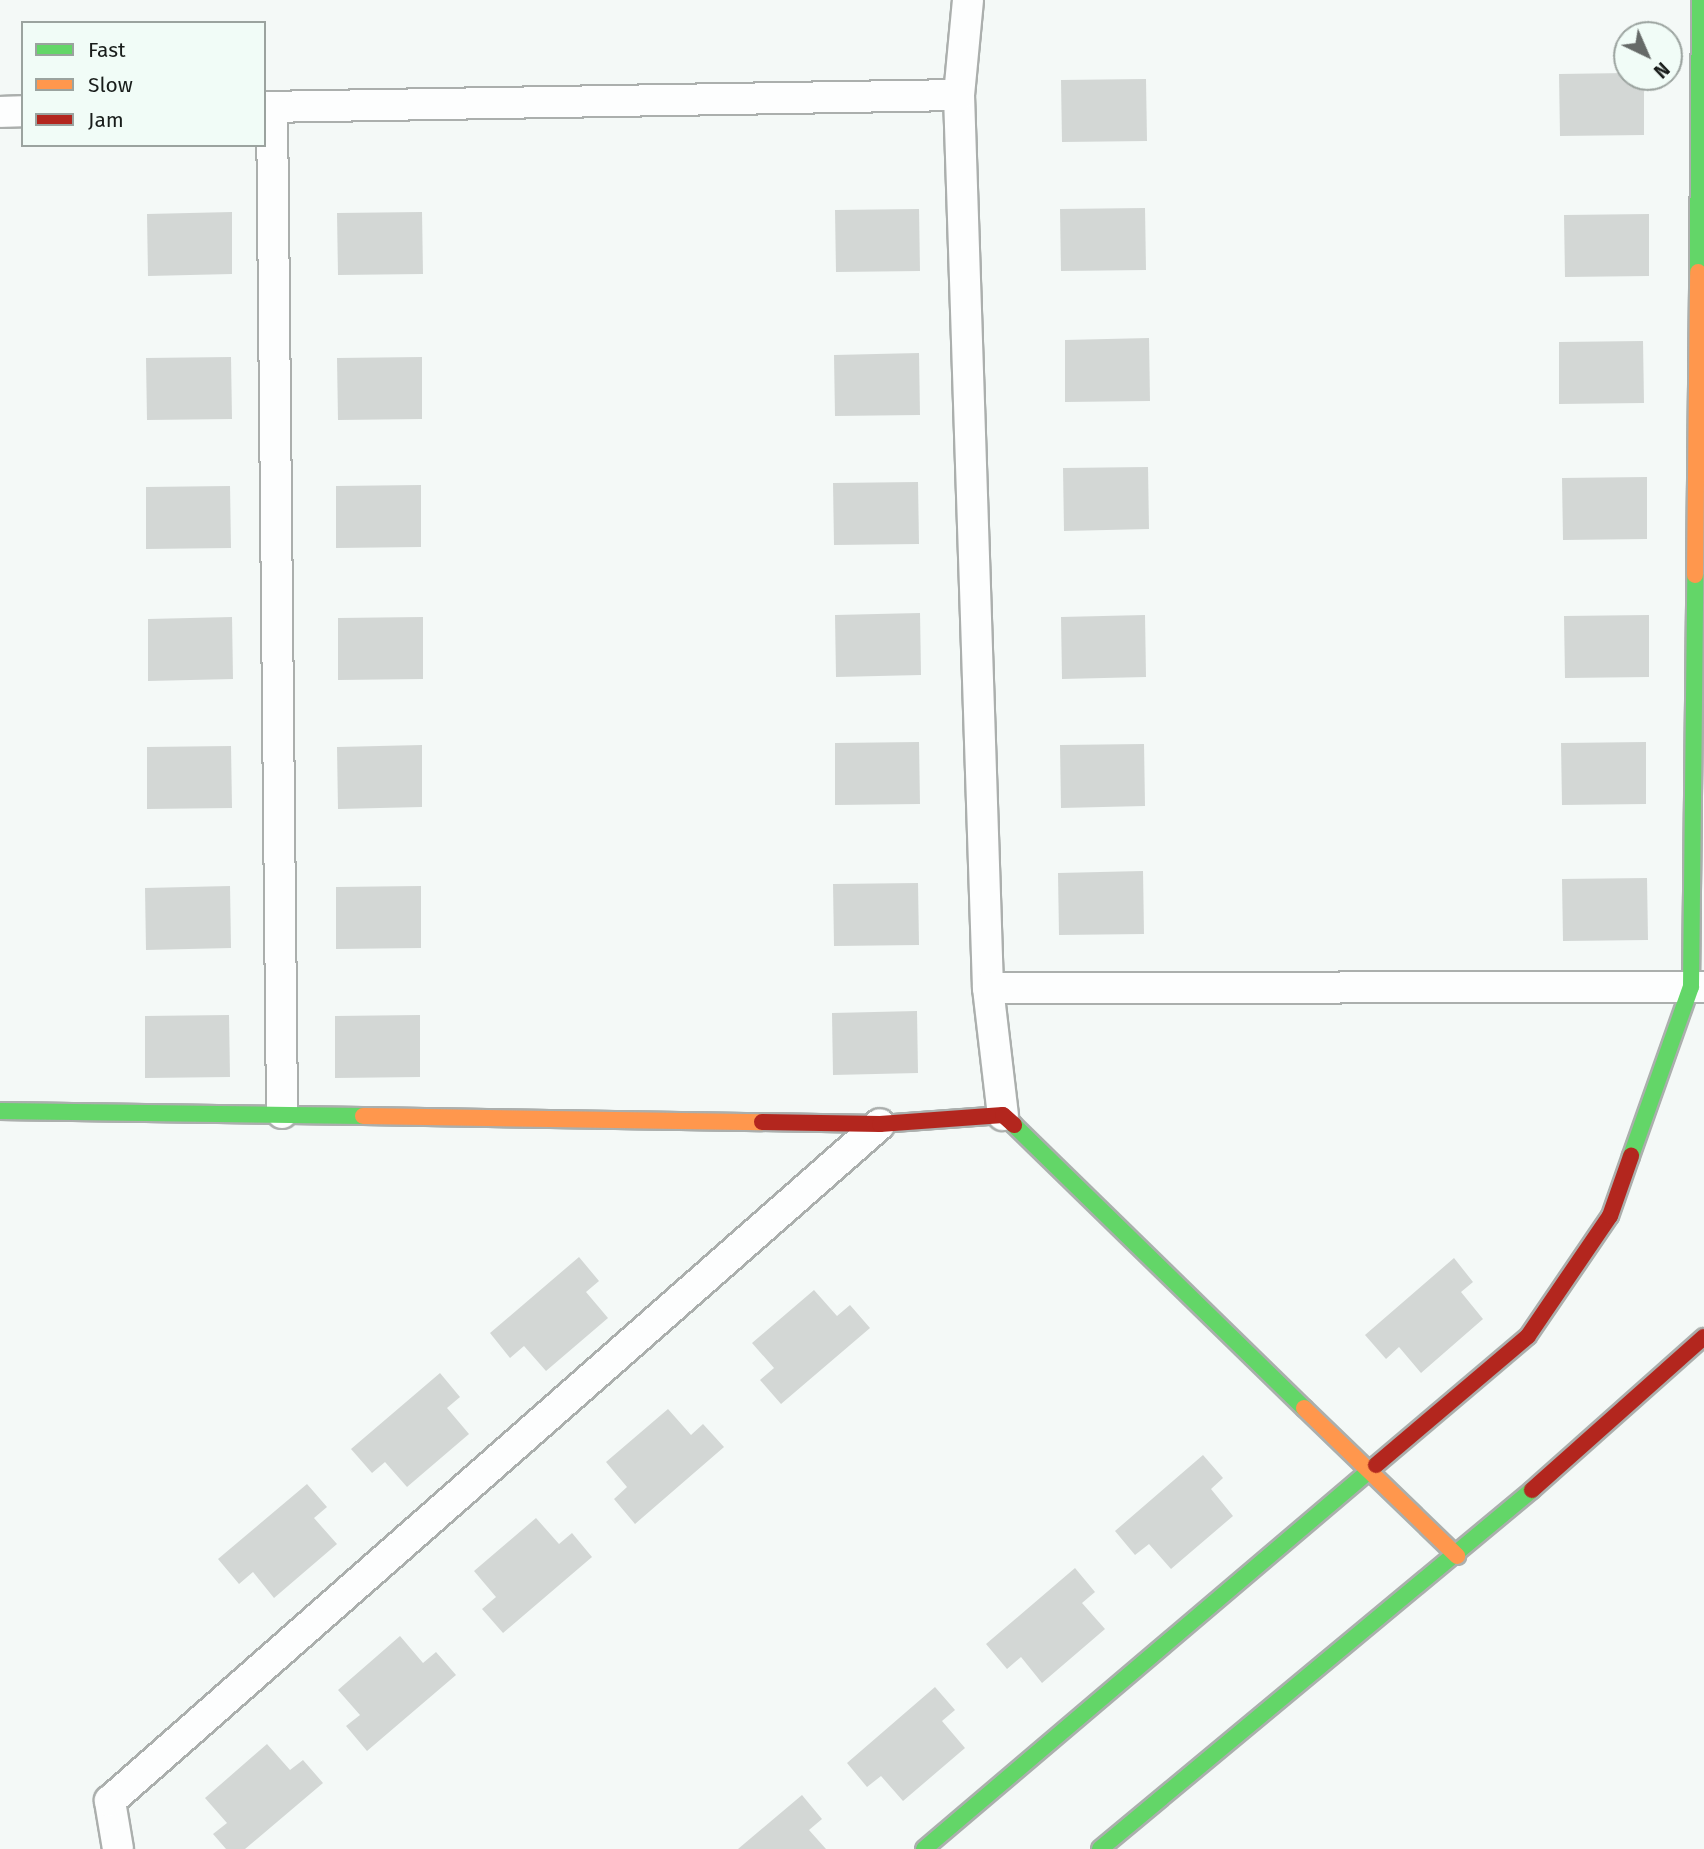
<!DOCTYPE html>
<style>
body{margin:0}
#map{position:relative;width:1704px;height:1849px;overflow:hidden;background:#f4f9f7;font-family:"Fira Sans",sans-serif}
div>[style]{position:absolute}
.building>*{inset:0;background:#d3d7d5}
.roads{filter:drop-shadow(2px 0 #abafad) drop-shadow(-2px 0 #abafad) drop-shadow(0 2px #abafad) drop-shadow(0 -2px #abafad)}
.street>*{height:30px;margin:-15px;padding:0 15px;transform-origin:15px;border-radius:15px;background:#fdfefe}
.fast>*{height:16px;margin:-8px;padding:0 8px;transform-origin:8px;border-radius:8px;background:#63d668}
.slow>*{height:16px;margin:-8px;padding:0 8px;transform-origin:8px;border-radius:8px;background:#ff974d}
.jam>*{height:16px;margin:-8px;padding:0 8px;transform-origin:8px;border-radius:8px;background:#b3261e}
span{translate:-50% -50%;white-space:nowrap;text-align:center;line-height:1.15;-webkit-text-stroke:5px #f1fcf7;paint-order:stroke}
.legend{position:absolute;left:21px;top:21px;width:245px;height:126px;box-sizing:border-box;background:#f1fcf7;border:2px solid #9ba39f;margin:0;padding:9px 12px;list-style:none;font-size:21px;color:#191d1b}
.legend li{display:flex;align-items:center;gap:14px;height:35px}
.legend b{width:35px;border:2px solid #9ba39f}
.north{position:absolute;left:1613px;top:21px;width:70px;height:70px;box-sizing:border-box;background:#f1fcf7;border:2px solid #9ba39f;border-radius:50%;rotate:136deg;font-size:19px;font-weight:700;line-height:28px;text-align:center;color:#191d1b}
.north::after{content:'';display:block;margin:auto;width:24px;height:32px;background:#666a68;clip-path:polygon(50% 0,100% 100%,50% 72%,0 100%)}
</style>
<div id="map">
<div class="building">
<i style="clip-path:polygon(1627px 73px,1644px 77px,1644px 135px,1560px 136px,1559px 74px)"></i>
<i style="clip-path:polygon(1146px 79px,1147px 141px,1062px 142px,1061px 80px)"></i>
<i style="clip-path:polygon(1145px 208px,1146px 270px,1061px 271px,1060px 209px)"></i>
<i style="clip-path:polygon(919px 209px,920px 271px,836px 272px,835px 210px)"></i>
<i style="clip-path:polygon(232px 212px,232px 274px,148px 276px,147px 214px)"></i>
<i style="clip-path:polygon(422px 212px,423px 274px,338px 275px,337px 213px)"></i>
<i style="clip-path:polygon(1649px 214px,1649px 276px,1565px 277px,1564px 215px)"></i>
<i style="clip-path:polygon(1149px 338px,1150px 401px,1065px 402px,1065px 340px)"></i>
<i style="clip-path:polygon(1643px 341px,1644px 403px,1559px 404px,1559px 342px)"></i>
<i style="clip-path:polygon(919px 353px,920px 415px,835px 416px,834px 355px)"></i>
<i style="clip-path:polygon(231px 357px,232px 419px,147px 420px,146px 358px)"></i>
<i style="clip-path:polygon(422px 357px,422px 419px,338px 420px,337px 358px)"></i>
<i style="clip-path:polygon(1148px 467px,1149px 529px,1064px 531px,1063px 468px)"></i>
<i style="clip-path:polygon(1647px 477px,1647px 539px,1563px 540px,1562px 478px)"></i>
<i style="clip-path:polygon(918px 482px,919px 544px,834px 545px,833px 483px)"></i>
<i style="clip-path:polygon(421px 485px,421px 547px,336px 548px,336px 486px)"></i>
<i style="clip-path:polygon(230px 486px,231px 548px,146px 549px,146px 487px)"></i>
<i style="clip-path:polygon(920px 613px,921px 675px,836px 677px,835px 615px)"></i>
<i style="clip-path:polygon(1145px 615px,1146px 677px,1062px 679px,1061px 617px)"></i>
<i style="clip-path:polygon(1649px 615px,1649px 677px,1565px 678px,1564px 616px)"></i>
<i style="clip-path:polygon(232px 617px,233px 679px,148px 681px,148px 619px)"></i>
<i style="clip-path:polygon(423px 617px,423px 679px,338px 680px,338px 618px)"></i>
<i style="clip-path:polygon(919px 742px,920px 804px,835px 805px,835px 743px)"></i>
<i style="clip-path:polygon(1646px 742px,1646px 804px,1562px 805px,1561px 743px)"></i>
<i style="clip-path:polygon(1144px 744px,1145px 806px,1061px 808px,1060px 745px)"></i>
<i style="clip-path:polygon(422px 745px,422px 807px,338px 809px,337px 747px)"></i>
<i style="clip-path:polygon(231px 746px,232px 808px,147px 809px,147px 747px)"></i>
<i style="clip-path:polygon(1143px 871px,1144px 934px,1059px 935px,1058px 873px)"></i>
<i style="clip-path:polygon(1647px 878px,1648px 940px,1563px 941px,1562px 879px)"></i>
<i style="clip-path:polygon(918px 883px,919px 945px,834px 946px,833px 884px)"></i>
<i style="clip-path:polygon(230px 886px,231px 948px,146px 950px,145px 888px)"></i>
<i style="clip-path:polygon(421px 886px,421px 948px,336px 949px,336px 887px)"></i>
<i style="clip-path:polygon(917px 1011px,918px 1073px,833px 1075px,832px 1013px)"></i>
<i style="clip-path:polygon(229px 1015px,230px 1077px,145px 1078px,145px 1016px)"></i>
<i style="clip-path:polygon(420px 1015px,420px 1077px,335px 1078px,335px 1016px)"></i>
<i style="clip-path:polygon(579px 1257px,599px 1281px,586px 1292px,608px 1318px,546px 1371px,524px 1346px,510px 1358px,490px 1333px)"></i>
<i style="clip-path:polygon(1454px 1258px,1473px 1282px,1461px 1292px,1483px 1319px,1421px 1373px,1399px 1347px,1386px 1359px,1365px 1335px)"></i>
<i style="clip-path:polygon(814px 1290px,837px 1316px,850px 1305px,870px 1328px,781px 1404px,760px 1380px,774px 1368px,752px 1343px)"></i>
<i style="clip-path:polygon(440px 1373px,460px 1397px,447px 1408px,469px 1434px,407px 1487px,385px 1462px,372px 1473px,351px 1449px)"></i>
<i style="clip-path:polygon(668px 1409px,691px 1435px,703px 1424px,724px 1447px,635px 1524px,614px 1499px,627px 1487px,606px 1462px)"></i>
<i style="clip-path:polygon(1203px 1455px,1223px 1478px,1211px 1489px,1233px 1516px,1171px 1569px,1149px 1544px,1135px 1555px,1115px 1531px)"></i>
<i style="clip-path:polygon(307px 1484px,327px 1507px,314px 1518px,337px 1544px,274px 1598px,253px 1572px,239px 1584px,218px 1559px)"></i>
<i style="clip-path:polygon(536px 1518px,559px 1544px,572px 1533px,592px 1557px,503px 1633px,482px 1609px,496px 1597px,474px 1571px)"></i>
<i style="clip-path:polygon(1075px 1568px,1095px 1592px,1082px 1603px,1105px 1629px,1042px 1683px,1021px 1657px,1007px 1669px,986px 1644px)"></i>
<i style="clip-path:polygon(400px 1636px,423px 1663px,436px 1652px,456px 1675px,367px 1751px,346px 1726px,360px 1715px,338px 1690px)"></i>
<i style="clip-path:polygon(935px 1687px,955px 1710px,942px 1721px,965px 1748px,903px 1801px,881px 1776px,867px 1787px,847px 1763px)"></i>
<i style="clip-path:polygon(267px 1744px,290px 1770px,303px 1760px,323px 1783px,245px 1849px,226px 1849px,213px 1834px,227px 1823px,205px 1798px)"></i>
<i style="clip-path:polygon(802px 1795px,822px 1819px,809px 1830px,826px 1849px,738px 1849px)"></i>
</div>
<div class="roads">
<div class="street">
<i style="left:968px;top:0;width:95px;rotate:95.4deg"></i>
<i style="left:959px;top:95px;width:893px;rotate:88.14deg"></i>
<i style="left:988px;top:988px;width:128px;rotate:83.3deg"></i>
<i style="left:264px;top:107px;width:695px;rotate:-0.99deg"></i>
<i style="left:272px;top:107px;width:1006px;rotate:89.43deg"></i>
<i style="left:0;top:112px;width:23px;rotate:-2deg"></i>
<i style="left:988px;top:988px;width:716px;rotate:-0.08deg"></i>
<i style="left:118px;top:1849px;width:49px;rotate:-99.5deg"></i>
<i style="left:110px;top:1801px;width:1025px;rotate:-41.32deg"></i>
</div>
<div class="fast">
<i style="left:1698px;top:272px;width:272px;rotate:-89.6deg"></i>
<i style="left:0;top:1111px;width:363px;rotate:0.8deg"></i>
<i style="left:1014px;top:1125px;width:405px;rotate:44.3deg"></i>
<i style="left:1631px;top:1156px;width:179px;rotate:-70.5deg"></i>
<i style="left:1691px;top:987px;width:412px;rotate:-89.4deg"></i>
<i style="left:924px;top:1849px;width:593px;rotate:-40.35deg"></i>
<i style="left:1100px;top:1849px;width:562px;rotate:-39.73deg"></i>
</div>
<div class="slow">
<i style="left:1695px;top:575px;width:303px;rotate:-89.4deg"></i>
<i style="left:363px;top:1116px;width:399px;rotate:0.9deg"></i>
<i style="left:1304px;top:1408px;width:213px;rotate:44deg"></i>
</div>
<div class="jam">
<i style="left:762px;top:1122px;width:118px;rotate:1deg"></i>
<i style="left:880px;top:1124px;width:123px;rotate:-4.2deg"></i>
<i style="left:1003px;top:1115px;width:15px;rotate:42deg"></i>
<i style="left:1376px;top:1465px;width:199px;rotate:-40.3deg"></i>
<i style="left:1528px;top:1336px;width:145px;rotate:-55.7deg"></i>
<i style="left:1610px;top:1216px;width:64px;rotate:-70.7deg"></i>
<i style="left:1532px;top:1490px;width:230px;rotate:-41.7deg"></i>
</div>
</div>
<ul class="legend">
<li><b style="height:9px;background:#63d668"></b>Fast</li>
<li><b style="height:9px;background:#ff974d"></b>Slow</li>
<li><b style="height:9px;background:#b3261e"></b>Jam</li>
</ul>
<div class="north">N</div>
</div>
